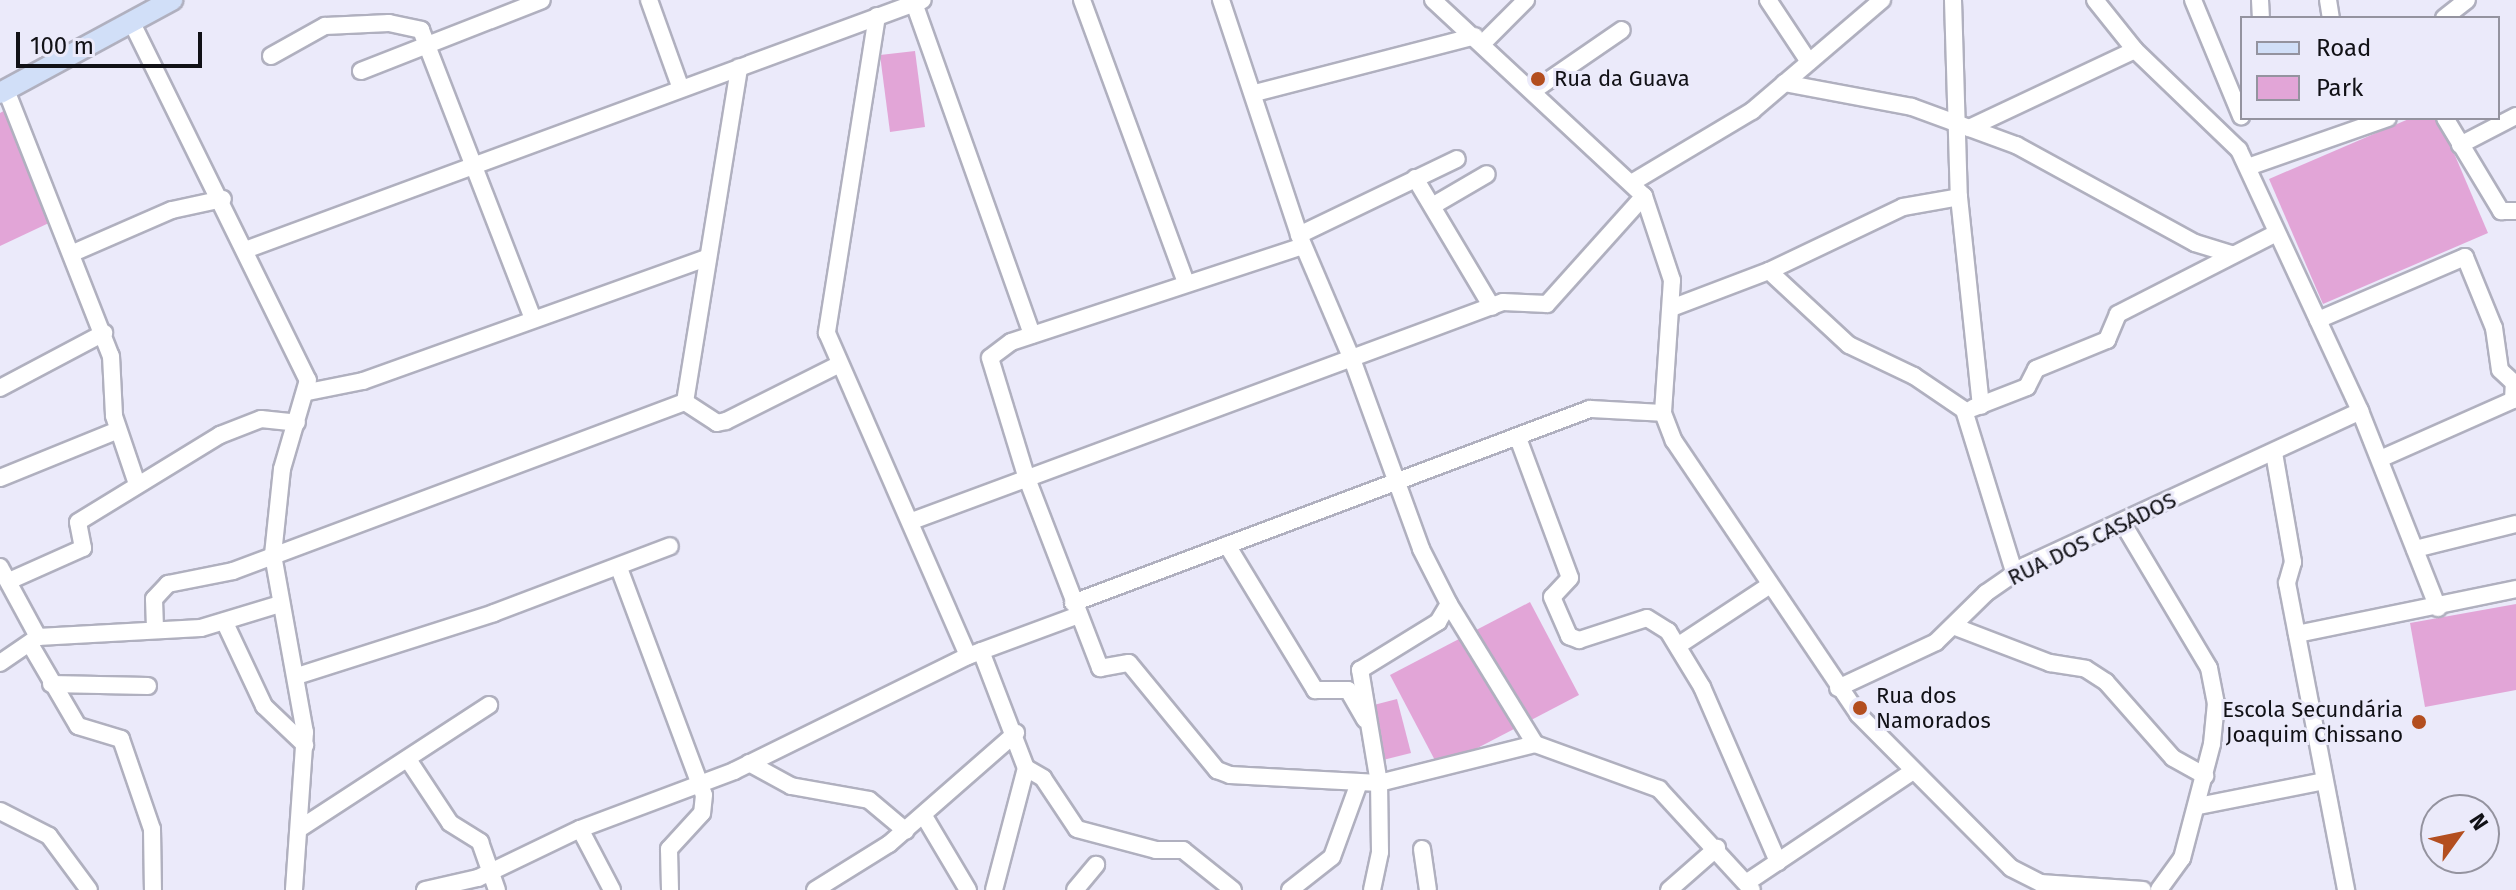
<!DOCTYPE html>
<meta charset="utf-8">
<style>
body{margin:0}
#map{position:relative;width:2516px;height:890px;overflow:hidden;background:#ebeafa;font-family:"Fira Sans",sans-serif}
div>[style]{position:absolute}
.green>*{inset:0;background:#e2a5d7}
.roads{filter:drop-shadow(2px 0 #b0b0bf) drop-shadow(-2px 0 #b0b0bf) drop-shadow(0 2px #b0b0bf) drop-shadow(0 -2px #b0b0bf)}
.minor>*{height:16px;margin:-8px;padding:0 8px;transform-origin:8px;border-radius:8px;background:#fff}
.major>*{height:20px;margin:-10px;padding:0 10px;transform-origin:10px;border-radius:10px;background:#d1dff8}
.dots>*{width:22px;height:22px;translate:-50% -50%;box-sizing:border-box;border:4px solid #ebeafa;border-radius:50%}
span{translate:-50% -50%;white-space:nowrap;text-align:center;line-height:1.15;-webkit-text-stroke:6px #ebeafa;paint-order:stroke}
.poi-label{font-size:22px;color:#111116}
.left{translate:0 -50%;text-align:left}
.right{translate:-100% -50%;text-align:right}
.street-label{font-size:22px;color:#111116}
.legend{position:absolute;left:2240px;top:16px;width:260px;height:104px;box-sizing:border-box;background:#ebeafa;border:2px solid #94939f;margin:0;padding:10px 14px;list-style:none;font-size:24px;color:#111116}
.legend li{display:flex;align-items:center;gap:16px;height:40px}
.legend b{width:40px;border:2px solid #94939f}
.north{position:absolute;left:2420px;top:794px;width:80px;height:80px;box-sizing:border-box;background:#ebeafa;border:2px solid #94939f;border-radius:50%;rotate:57deg;font-size:22px;font-weight:700;line-height:32px;text-align:center;color:#111116}
.north::after{content:'';display:block;margin:auto;width:28px;height:36px;background:#b34e1f;clip-path:polygon(50% 0,100% 100%,50% 72%,0 100%)}
.scale{position:absolute;left:16px;top:32px;width:186px;height:36px;box-sizing:border-box;border:4px solid #111116;border-top:0;padding-left:10px;font-size:24px;line-height:28px;white-space:nowrap;color:#111116;-webkit-text-stroke:6px #ebeafa;paint-order:stroke}
</style>
<div id="map">
<div class="green">
<i style="clip-path:polygon(915px 51px,925px 127px,890px 132px,880px 55px)"></i>
<i style="clip-path:polygon(7px 109px,51px 222px,0 246px,0 113px)"></i>
<i style="clip-path:polygon(2411px 118px,2439px 118px,2488px 233px,2323px 304px,2269px 179px)"></i>
<i style="clip-path:polygon(1530px 602px,1579px 695px,1439px 768px,1390px 675px)"></i>
<i style="clip-path:polygon(2516px 604px,2516px 690px,2425px 707px,2410px 623px)"></i>
<i style="clip-path:polygon(1397px 699px,1411px 753px,1379px 761px,1366px 707px)"></i>
</div>
<div class="roads">
<div class="minor">
<i style="left:649px;top:0;width:91px;rotate:70.2deg"></i>
<i style="left:1082px;top:0;width:301px;rotate:69.8deg"></i>
<i style="left:1221px;top:0;width:248px;rotate:71.6deg"></i>
<i style="left:1299px;top:235px;width:135px;rotate:66.9deg"></i>
<i style="left:1352px;top:359px;width:202px;rotate:70deg"></i>
<i style="left:1421px;top:549px;width:62px;rotate:63deg"></i>
<i style="left:1449px;top:604px;width:164px;rotate:58.4deg"></i>
<i style="left:1535px;top:744px;width:132px;rotate:19.9deg"></i>
<i style="left:1659px;top:789px;width:137px;rotate:47.4deg"></i>
<i style="left:1433px;top:0;width:288px;rotate:42.9deg"></i>
<i style="left:1644px;top:196px;width:89px;rotate:71.6deg"></i>
<i style="left:1672px;top:280px;width:133px;rotate:93.9deg"></i>
<i style="left:1663px;top:413px;width:30px;rotate:69deg"></i>
<i style="left:1674px;top:441px;width:329px;rotate:56deg"></i>
<i style="left:1858px;top:714px;width:217px;rotate:45.2deg"></i>
<i style="left:2011px;top:868px;width:34px;rotate:27deg"></i>
<i style="left:2041px;top:883px;width:102px;rotate:3.9deg"></i>
<i style="left:1768px;top:0;width:74px;rotate:56.5deg"></i>
<i style="left:1953px;top:0;width:197px;rotate:88.3deg"></i>
<i style="left:1959px;top:197px;width:210px;rotate:84deg"></i>
<i style="left:2095px;top:0;width:64px;rotate:51.3deg"></i>
<i style="left:2135px;top:50px;width:144px;rotate:43.9deg"></i>
<i style="left:2239px;top:150px;width:288px;rotate:65.1deg"></i>
<i style="left:2360px;top:411px;width:212px;rotate:68.4deg"></i>
<i style="left:2193px;top:0;width:126px;rotate:67.5deg"></i>
<i style="left:2260px;top:0;width:18px;rotate:87deg"></i>
<i style="left:2328px;top:0;width:18px;rotate:81deg"></i>
<i style="left:914px;top:3px;width:352px;rotate:70.4deg"></i>
<i style="left:877px;top:16px;width:321px;rotate:99deg"></i>
<i style="left:827px;top:333px;width:352px;rotate:66.4deg"></i>
<i style="left:2444px;top:18px;width:29px;rotate:-38deg"></i>
<i style="left:131px;top:21px;width:400px;rotate:63.8deg"></i>
<i style="left:308px;top:380px;width:93px;rotate:106.3deg"></i>
<i style="left:282px;top:469px;width:86px;rotate:96deg"></i>
<i style="left:273px;top:555px;width:180px;rotate:79.8deg"></i>
<i style="left:305px;top:732px;width:158px;rotate:94deg"></i>
<i style="left:1483px;top:43px;width:61px;rotate:-45deg"></i>
<i style="left:271px;top:56px;width:62px;rotate:-29.1deg"></i>
<i style="left:325px;top:26px;width:64px;rotate:-2.7deg"></i>
<i style="left:389px;top:23px;width:33px;rotate:12deg"></i>
<i style="left:421px;top:30px;width:310px;rotate:68.8deg"></i>
<i style="left:361px;top:71px;width:194px;rotate:-21.4deg"></i>
<i style="left:1784px;top:83px;width:130px;rotate:10.6deg"></i>
<i style="left:1912px;top:107px;width:111px;rotate:20.1deg"></i>
<i style="left:2016px;top:145px;width:204px;rotate:28.7deg"></i>
<i style="left:2195px;top:243px;width:39px;rotate:17deg"></i>
<i style="left:1536px;top:89px;width:104px;rotate:-34.5deg"></i>
<i style="left:6px;top:90px;width:286px;rotate:68.5deg"></i>
<i style="left:111px;top:356px;width:60px;rotate:87.1deg"></i>
<i style="left:114px;top:416px;width:69px;rotate:71.3deg"></i>
<i style="left:1255px;top:93px;width:227px;rotate:-14.5deg"></i>
<i style="left:2445px;top:118px;width:109px;rotate:58.9deg"></i>
<i style="left:2501px;top:211px;width:15px"></i>
<i style="left:1969px;top:128px;width:183px;rotate:-25.2deg"></i>
<i style="left:2460px;top:145px;width:63px;rotate:-27.4deg"></i>
<i style="left:2248px;top:167px;width:148px;rotate:-19.3deg"></i>
<i style="left:1415px;top:178px;width:150px;rotate:59.2deg"></i>
<i style="left:1633px;top:182px;width:139px;rotate:-30.8deg"></i>
<i style="left:1752px;top:111px;width:171px;rotate:-40.5deg"></i>
<i style="left:1434px;top:205px;width:61px;rotate:-30.3deg"></i>
<i style="left:1299px;top:235px;width:175px;rotate:-25.7deg"></i>
<i style="left:1303px;top:246px;width:307px;rotate:161.8deg"></i>
<i style="left:1011px;top:342px;width:26px;rotate:143deg"></i>
<i style="left:990px;top:358px;width:123px;rotate:73deg"></i>
<i style="left:1026px;top:476px;width:206px;rotate:68.9deg"></i>
<i style="left:1100px;top:668px;width:29px;rotate:-10deg"></i>
<i style="left:1129px;top:663px;width:139px;rotate:50.6deg"></i>
<i style="left:1217px;top:770px;width:14px;rotate:21deg"></i>
<i style="left:1230px;top:775px;width:149px;rotate:3.1deg"></i>
<i style="left:1379px;top:783px;width:161px;rotate:-14deg"></i>
<i style="left:248px;top:249px;width:719px;rotate:-20.25deg"></i>
<i style="left:73px;top:253px;width:108px;rotate:-23.5deg"></i>
<i style="left:172px;top:210px;width:52px;rotate:-12.2deg"></i>
<i style="left:1769px;top:271px;width:109px;rotate:42.8deg"></i>
<i style="left:1849px;top:345px;width:72px;rotate:25.5deg"></i>
<i style="left:1914px;top:376px;width:60px;rotate:34.2deg"></i>
<i style="left:1964px;top:410px;width:170px;rotate:72.8deg"></i>
<i style="left:1674px;top:307px;width:102px;rotate:-20.8deg"></i>
<i style="left:1769px;top:271px;width:148px;rotate:-25.5deg"></i>
<i style="left:1903px;top:207px;width:57px;rotate:-10.1deg"></i>
<i style="left:2318px;top:320px;width:160px;rotate:-23.2deg"></i>
<i style="left:2465px;top:257px;width:77px;rotate:67.8deg"></i>
<i style="left:2494px;top:328px;width:42px;rotate:81.9deg"></i>
<i style="left:2500px;top:370px;width:19px;rotate:43deg"></i>
<i style="left:0;top:388px;width:118px;rotate:-27.9deg"></i>
<i style="left:308px;top:392px;width:56px;rotate:-11.3deg"></i>
<i style="left:363px;top:381px;width:364px;rotate:-19.7deg"></i>
<i style="left:685px;top:402px;width:339px;rotate:-80.8deg"></i>
<i style="left:1973px;top:408px;width:58px;rotate:-21.3deg"></i>
<i style="left:2027px;top:387px;width:20px;rotate:-63deg"></i>
<i style="left:2036px;top:369px;width:77px;rotate:-22.2deg"></i>
<i style="left:2107px;top:340px;width:28px;rotate:-67deg"></i>
<i style="left:2118px;top:314px;width:178px;rotate:-27.1deg"></i>
<i style="left:1518px;top:438px;width:149px;rotate:69.6deg"></i>
<i style="left:1570px;top:578px;width:26px;rotate:133deg"></i>
<i style="left:1552px;top:597px;width:43px;rotate:66.4deg"></i>
<i style="left:1569px;top:636px;width:11px;rotate:22deg"></i>
<i style="left:1579px;top:640px;width:71px;rotate:-17.9deg"></i>
<i style="left:1647px;top:618px;width:25px;rotate:32deg"></i>
<i style="left:1668px;top:631px;width:66px;rotate:58.7deg"></i>
<i style="left:1702px;top:687px;width:191px;rotate:66.5deg"></i>
<i style="left:2274px;top:453px;width:111px;rotate:80.1deg"></i>
<i style="left:2293px;top:562px;width:22px;rotate:106deg"></i>
<i style="left:2287px;top:583px;width:313px;rotate:79.1deg"></i>
<i style="left:2380px;top:459px;width:145px;rotate:-23.9deg"></i>
<i style="left:2513px;top:400px;width:17px;rotate:-87deg"></i>
<i style="left:0;top:478px;width:127px;rotate:-22.1deg"></i>
<i style="left:912px;top:521px;width:630px;rotate:-20.33deg"></i>
<i style="left:1503px;top:302px;width:44px;rotate:2.6deg"></i>
<i style="left:1547px;top:304px;width:145px;rotate:-48.1deg"></i>
<i style="left:2122px;top:522px;width:170px;rotate:59.2deg"></i>
<i style="left:2209px;top:668px;width:36px;rotate:79deg"></i>
<i style="left:2216px;top:703px;width:41px;rotate:95.6deg"></i>
<i style="left:2212px;top:744px;width:118px;rotate:104.7deg"></i>
<i style="left:2182px;top:858px;width:39px;rotate:126deg"></i>
<i style="left:1227px;top:545px;width:170px;rotate:58.7deg"></i>
<i style="left:1315px;top:690px;width:33px"></i>
<i style="left:1348px;top:690px;width:34px;rotate:60deg"></i>
<i style="left:2415px;top:549px;width:104px;rotate:-13.9deg"></i>
<i style="left:0;top:567px;width:80px;rotate:61.5deg"></i>
<i style="left:619px;top:568px;width:242px;rotate:69.5deg"></i>
<i style="left:704px;top:795px;width:18px;rotate:96deg"></i>
<i style="left:702px;top:813px;width:49px;rotate:132.5deg"></i>
<i style="left:669px;top:849px;width:41px;rotate:88.6deg"></i>
<i style="left:9px;top:581px;width:81px;rotate:-24deg"></i>
<i style="left:83px;top:548px;width:26px;rotate:-101deg"></i>
<i style="left:78px;top:522px;width:167px;rotate:-31.5deg"></i>
<i style="left:220px;top:435px;width:44px;rotate:-21.3deg"></i>
<i style="left:261px;top:419px;width:36px;rotate:6deg"></i>
<i style="left:1073px;top:603px;width:552px;rotate:-20.57deg"></i>
<i style="left:1590px;top:409px;width:73px;rotate:3.1deg"></i>
<i style="left:225px;top:623px;width:92px;rotate:64.8deg"></i>
<i style="left:264px;top:706px;width:57px;rotate:43.6deg"></i>
<i style="left:1953px;top:626px;width:104px;rotate:20.9deg"></i>
<i style="left:2050px;top:663px;width:36px;rotate:9deg"></i>
<i style="left:2086px;top:669px;width:24px;rotate:33deg"></i>
<i style="left:2106px;top:682px;width:101px;rotate:48.6deg"></i>
<i style="left:2173px;top:758px;width:37px;rotate:29deg"></i>
<i style="left:155px;top:628px;width:29px;rotate:-92deg"></i>
<i style="left:154px;top:599px;width:21px;rotate:-47deg"></i>
<i style="left:168px;top:584px;width:66px;rotate:-11.3deg"></i>
<i style="left:233px;top:571px;width:483px;rotate:-20.5deg"></i>
<i style="left:685px;top:402px;width:38px;rotate:33deg"></i>
<i style="left:717px;top:423px;width:9px;rotate:-13deg"></i>
<i style="left:726px;top:421px;width:123px;rotate:-26.6deg"></i>
<i style="left:2297px;top:634px;width:224px;rotate:-11.6deg"></i>
<i style="left:30px;top:644px;width:95px;rotate:59.7deg"></i>
<i style="left:78px;top:726px;width:45px;rotate:16.8deg"></i>
<i style="left:121px;top:739px;width:95px;rotate:71deg"></i>
<i style="left:152px;top:829px;width:61px;rotate:89.1deg"></i>
<i style="left:1679px;top:645px;width:109px;rotate:-33.4deg"></i>
<i style="left:981px;top:651px;width:125px;rotate:69deg"></i>
<i style="left:1026px;top:768px;width:126px;rotate:104.7deg"></i>
<i style="left:0;top:663px;width:46px;rotate:-34.4deg"></i>
<i style="left:38px;top:637px;width:163px;rotate:-3.2deg"></i>
<i style="left:201px;top:628px;width:83px;rotate:-16.9deg"></i>
<i style="left:297px;top:676px;width:207px;rotate:-17.7deg"></i>
<i style="left:494px;top:613px;width:188px;rotate:-20.8deg"></i>
<i style="left:51px;top:684px;width:97px;rotate:1.2deg"></i>
<i style="left:1838px;top:688px;width:108px;rotate:-25.1deg"></i>
<i style="left:1936px;top:642px;width:70px;rotate:-44.4deg"></i>
<i style="left:1986px;top:593px;width:47px;rotate:-34.7deg"></i>
<i style="left:2025px;top:566px;width:369px;rotate:-24.8deg"></i>
<i style="left:409px;top:761px;width:74px;rotate:56.5deg"></i>
<i style="left:450px;top:823px;width:36px;rotate:32deg"></i>
<i style="left:480px;top:842px;width:51px;rotate:70.5deg"></i>
<i style="left:749px;top:763px;width:48px;rotate:28.7deg"></i>
<i style="left:791px;top:786px;width:79px;rotate:10.2deg"></i>
<i style="left:869px;top:800px;width:48px;rotate:40deg"></i>
<i style="left:1026px;top:768px;width:20px;rotate:30deg"></i>
<i style="left:1043px;top:778px;width:61px;rotate:56.3deg"></i>
<i style="left:1077px;top:829px;width:82px;rotate:14.9deg"></i>
<i style="left:1156px;top:850px;width:27px"></i>
<i style="left:1183px;top:850px;width:64px;rotate:38.7deg"></i>
<i style="left:2198px;top:806px;width:128px;rotate:-11.2deg"></i>
<i style="left:0;top:811px;width:55px;rotate:27deg"></i>
<i style="left:49px;top:836px;width:67px;rotate:53.5deg"></i>
<i style="left:924px;top:816px;width:86px;rotate:59.3deg"></i>
<i style="left:299px;top:829px;width:227px;rotate:-33.1deg"></i>
<i style="left:580px;top:829px;width:69px;rotate:62.3deg"></i>
<i style="left:1422px;top:849px;width:41px;rotate:81.7deg"></i>
<i style="left:1749px;top:881px;width:196px;rotate:-33.8deg"></i>
<i style="left:425px;top:890px;width:54px;rotate:-12.8deg"></i>
<i style="left:478px;top:878px;width:113px;rotate:-25.7deg"></i>
<i style="left:580px;top:829px;width:165px;rotate:-20.6deg"></i>
<i style="left:734px;top:771px;width:261px;rotate:-26.2deg"></i>
<i style="left:968px;top:656px;width:118px;rotate:-20.3deg"></i>
<i style="left:815px;top:890px;width:87px;rotate:-31.9deg"></i>
<i style="left:889px;top:844px;width:169px;rotate:-41.2deg"></i>
<i style="left:1075px;top:890px;width:33px;rotate:-50deg"></i>
<i style="left:1290px;top:890px;width:53px;rotate:-38.2deg"></i>
<i style="left:1332px;top:857px;width:79px;rotate:-70deg"></i>
<i style="left:1372px;top:890px;width:39px;rotate:-78deg"></i>
<i style="left:1380px;top:852px;width:69px;rotate:-90.8deg"></i>
<i style="left:1379px;top:783px;width:115px;rotate:-99.5deg"></i>
<i style="left:1360px;top:670px;width:92px;rotate:-31.6deg"></i>
<i style="left:1438px;top:622px;width:21px;rotate:-59deg"></i>
<i style="left:1669px;top:890px;width:64px;rotate:-41.2deg"></i>
</div>
<div class="major">
<i style="left:0;top:93px;width:196px;rotate:-28.4deg"></i>
</div>
</div>
<div class="dots">
<i style="left:1538px;top:79px;background:#b34e1f"></i>
<i style="left:1860px;top:708px;background:#b34e1f"></i>
<i style="left:2419px;top:722px;background:#b34e1f"></i>
</div>
<div class="poi-label">
<span class="left" style="left:1554px;top:79px">Rua da Guava</span>
<span class="left" style="left:1876px;top:708px">Rua dos<br>Namorados</span>
<span class="right" style="left:2403px;top:722px">Escola Secundária<br>Joaquim Chissano</span>
</div>
<div class="street-label">
<span style="left:2092px;top:539px;rotate:-26deg">RUA DOS CASADOS</span>
</div>
<ul class="legend">
<li><b style="height:10px;background:#d1dff8"></b>Road</li>
<li><b style="height:22px;background:#e2a5d7"></b>Park</li>
</ul>
<div class="north">N</div>
<div class="scale">100 m</div>
</div>
